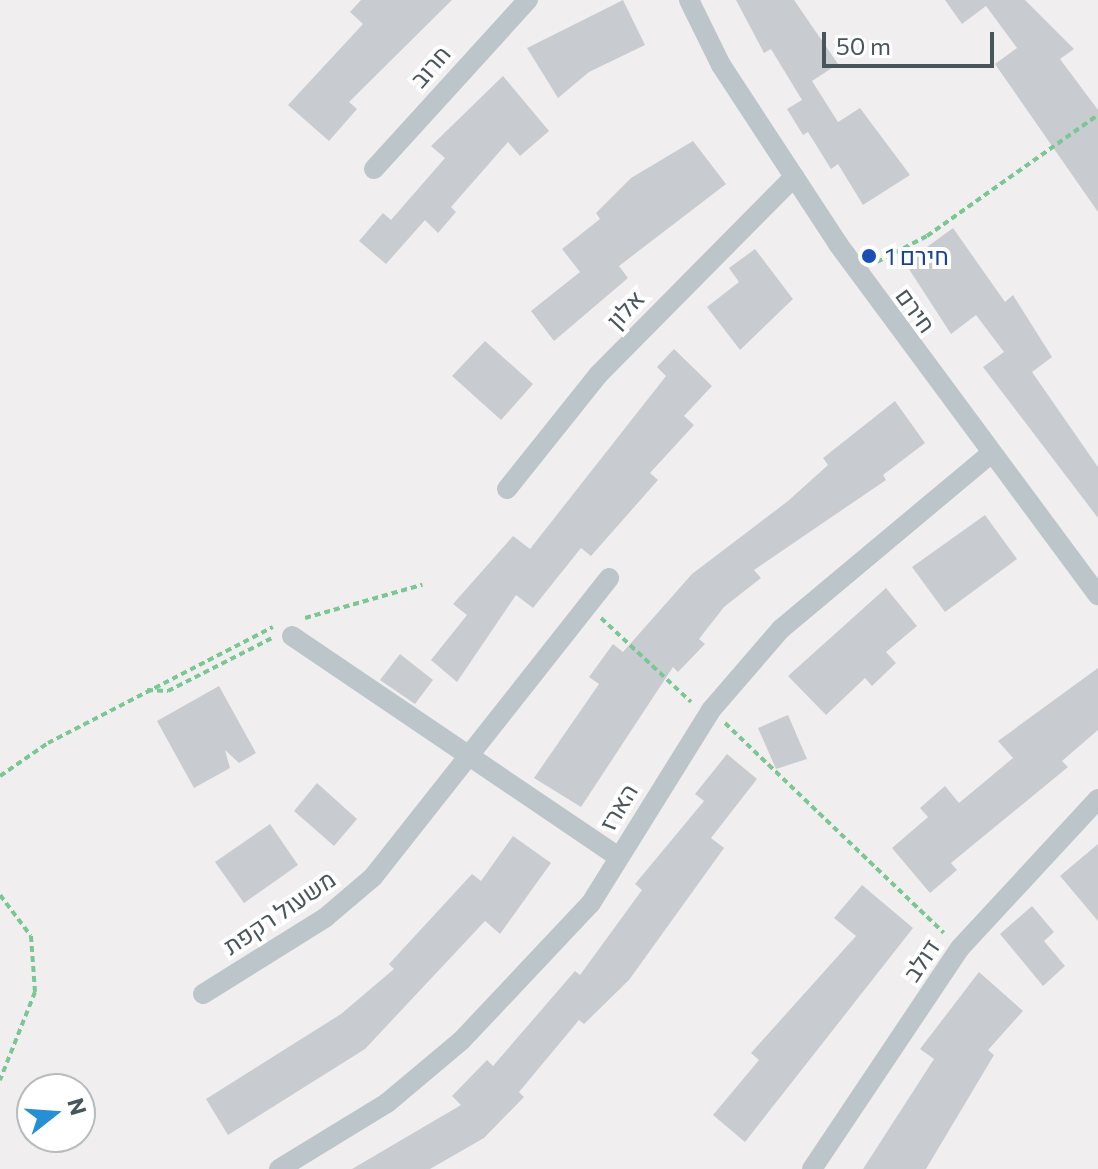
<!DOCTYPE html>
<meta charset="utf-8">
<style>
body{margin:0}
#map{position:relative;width:1098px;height:1169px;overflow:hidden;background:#f1eeef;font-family:Commissioner,Heebo,sans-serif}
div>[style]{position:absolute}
.building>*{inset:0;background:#c8ccd0}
.path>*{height:4px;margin-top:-2px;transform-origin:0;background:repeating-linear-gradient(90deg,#7ac793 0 6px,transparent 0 10px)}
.minor>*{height:20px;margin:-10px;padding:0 10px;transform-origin:10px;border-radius:10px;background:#bbc5ca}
.dots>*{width:22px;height:22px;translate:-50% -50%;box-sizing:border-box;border:4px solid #fff;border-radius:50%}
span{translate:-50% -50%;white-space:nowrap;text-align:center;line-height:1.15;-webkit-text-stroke:8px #fff;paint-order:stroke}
.street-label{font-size:24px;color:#48555a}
.transit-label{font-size:24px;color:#164399}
.left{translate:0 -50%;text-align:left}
.north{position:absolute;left:16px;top:1073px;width:80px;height:80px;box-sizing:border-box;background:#fff;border:2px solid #b6bbbd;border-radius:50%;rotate:73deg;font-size:22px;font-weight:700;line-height:32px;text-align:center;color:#48555a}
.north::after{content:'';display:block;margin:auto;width:28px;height:36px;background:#2591d4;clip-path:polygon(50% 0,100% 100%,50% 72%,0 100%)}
.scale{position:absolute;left:822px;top:32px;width:172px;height:36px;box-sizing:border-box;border:4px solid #48555a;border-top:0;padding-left:10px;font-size:24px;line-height:28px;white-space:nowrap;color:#48555a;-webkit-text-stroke:6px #fff;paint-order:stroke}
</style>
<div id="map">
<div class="building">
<i style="clip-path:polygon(361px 0,452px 0,349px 102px,357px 109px,329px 141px,288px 105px,363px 24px,350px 12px)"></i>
<i style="clip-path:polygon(623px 0,645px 45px,589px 72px,558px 98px,527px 48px)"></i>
<i style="clip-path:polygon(736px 0,794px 0,838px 64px,812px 81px,838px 122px,860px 108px,910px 175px,863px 205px,838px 164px,831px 169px,808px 132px,803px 135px,787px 109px,802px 100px,771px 49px,764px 53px)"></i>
<i style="clip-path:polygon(945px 0,1025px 0,1074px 49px,1060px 59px,1098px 110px,1098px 212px,995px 64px,1017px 48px,986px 6px,962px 24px)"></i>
<i style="clip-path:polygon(503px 76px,549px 131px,520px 156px,508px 142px,451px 207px,456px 212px,438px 233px,425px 220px,386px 264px,359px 241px,383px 213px,391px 220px,445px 158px,431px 146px)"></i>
<i style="clip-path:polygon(693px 141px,726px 184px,619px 266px,628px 278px,554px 341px,531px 311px,580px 272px,562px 249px,600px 219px,596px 213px,631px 178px)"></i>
<i style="clip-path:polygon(953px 228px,1005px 302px,1013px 295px,1052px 357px,1032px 372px,1098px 467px,1098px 518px,983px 367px,1004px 352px,976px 315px,951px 334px,905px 263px)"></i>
<i style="clip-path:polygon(755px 249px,793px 299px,740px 350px,707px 307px,739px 282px,729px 268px)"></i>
<i style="clip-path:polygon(485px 341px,533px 384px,501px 420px,452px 376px)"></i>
<i style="clip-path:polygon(674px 349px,712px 386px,684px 416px,694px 425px,650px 473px,658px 480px,591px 556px,581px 548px,533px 608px,516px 595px,457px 682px,431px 660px,467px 615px,453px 604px,513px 536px,530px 549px,666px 376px,657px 367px)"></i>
<i style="clip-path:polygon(895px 401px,925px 443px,883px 475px,886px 480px,754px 570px,761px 578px,724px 607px,699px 639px,705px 644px,678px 672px,673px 667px,581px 807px,534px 778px,599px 684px,589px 677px,613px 644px,623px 652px,692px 574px,788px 501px,828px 465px,823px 458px)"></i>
<i style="clip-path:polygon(985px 515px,1017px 559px,945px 612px,912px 567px)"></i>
<i style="clip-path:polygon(886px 588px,917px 626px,886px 652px,896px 663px,872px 686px,865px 678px,826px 715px,788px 676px)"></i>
<i style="clip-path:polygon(400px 654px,433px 680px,415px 704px,380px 680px)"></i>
<i style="clip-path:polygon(1098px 668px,1098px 730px,1062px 761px,1068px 767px,951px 863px,957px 870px,930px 893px,892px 848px,928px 817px,920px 808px,945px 786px,959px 803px,1013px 758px,998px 741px)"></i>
<i style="clip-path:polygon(219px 686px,256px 753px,239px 763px,225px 750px,230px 768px,194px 788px,157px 721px)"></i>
<i style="clip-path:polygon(788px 715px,807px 759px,776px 769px,758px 728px)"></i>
<i style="clip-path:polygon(727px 754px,757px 779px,711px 838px,724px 848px,629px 980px,584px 1024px,579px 1020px,519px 1092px,524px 1097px,484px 1138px,430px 1169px,352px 1169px,461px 1105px,452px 1096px,487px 1060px,493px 1066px,575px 971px,580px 975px,642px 890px,635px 884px,704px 801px,695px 794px)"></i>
<i style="clip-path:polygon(317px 783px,357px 819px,334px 846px,294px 811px)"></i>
<i style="clip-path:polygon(270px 824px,298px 865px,244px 903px,215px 862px)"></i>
<i style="clip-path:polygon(513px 836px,551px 863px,500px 934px,485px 921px,365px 1049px,228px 1135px,206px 1099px,341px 1014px,394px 969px,389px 964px,472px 874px,481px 881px)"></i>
<i style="clip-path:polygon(1098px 844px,1098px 921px,1060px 876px)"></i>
<i style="clip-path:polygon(862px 885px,913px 928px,745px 1142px,713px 1115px,759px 1060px,751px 1053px,856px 936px,834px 918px)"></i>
<i style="clip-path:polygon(1032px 906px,1054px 932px,1044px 941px,1065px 966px,1043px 986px,1000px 934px)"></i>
<i style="clip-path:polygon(979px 972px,1023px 1011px,988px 1050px,994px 1055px,926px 1169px,863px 1169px,934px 1059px,920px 1049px)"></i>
</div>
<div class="path">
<i style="left:877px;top:262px;width:56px;rotate:-27.5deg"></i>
<i style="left:927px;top:236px;width:209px;rotate:-35.3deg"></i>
<i style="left:305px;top:618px;width:122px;rotate:-15.8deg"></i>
<i style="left:601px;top:618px;width:123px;rotate:43deg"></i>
<i style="left:147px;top:690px;width:21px;rotate:3deg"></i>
<i style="left:168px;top:691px;width:117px;rotate:-27deg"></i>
<i style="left:725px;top:723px;width:303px;rotate:43.8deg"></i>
<i style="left:0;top:776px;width:58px;rotate:-34.5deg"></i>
<i style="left:48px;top:743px;width:253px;rotate:-27.3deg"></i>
<i style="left:0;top:895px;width:51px;rotate:52.9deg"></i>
<i style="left:31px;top:936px;width:56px;rotate:85.9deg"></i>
<i style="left:35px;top:992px;width:95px;rotate:111.7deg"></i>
</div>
<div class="minor">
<i style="left:689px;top:0;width:72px;rotate:63.8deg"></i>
<i style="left:721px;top:65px;width:214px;rotate:56.8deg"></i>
<i style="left:838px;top:244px;width:437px;rotate:53.5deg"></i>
<i style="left:374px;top:169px;width:229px;rotate:-47.7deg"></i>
<i style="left:507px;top:489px;width:146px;rotate:-51.4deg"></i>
<i style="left:598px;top:375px;width:279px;rotate:-45.3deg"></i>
<i style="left:292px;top:636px;width:394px;rotate:34.1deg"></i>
<i style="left:203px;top:994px;width:145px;rotate:-32deg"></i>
<i style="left:326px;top:917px;width:62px;rotate:-40.4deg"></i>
<i style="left:373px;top:877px;width:381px;rotate:-51.7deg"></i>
<i style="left:279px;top:1169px;width:127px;rotate:-31.4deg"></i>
<i style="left:387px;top:1103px;width:97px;rotate:-40deg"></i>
<i style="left:461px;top:1041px;width:190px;rotate:-46.7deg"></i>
<i style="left:591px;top:903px;width:227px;rotate:-58.1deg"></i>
<i style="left:711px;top:710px;width:107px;rotate:-49.2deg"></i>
<i style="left:781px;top:629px;width:270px;rotate:-39.9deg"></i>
<i style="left:812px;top:1169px;width:266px;rotate:-56.2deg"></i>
<i style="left:960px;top:948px;width:203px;rotate:-47.2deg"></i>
</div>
<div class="dots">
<i style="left:869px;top:256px;background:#1a4fb4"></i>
</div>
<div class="street-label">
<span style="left:430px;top:66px;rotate:-49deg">חרוב</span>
<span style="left:625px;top:309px;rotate:-47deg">אלון</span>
<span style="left:916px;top:310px;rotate:54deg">חירם</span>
<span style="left:618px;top:807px;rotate:-59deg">הארז</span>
<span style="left:279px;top:912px;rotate:-34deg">משעול רקפת</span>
<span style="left:921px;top:960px;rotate:-56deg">דולב</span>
</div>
<div class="transit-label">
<span class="left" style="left:885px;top:256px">חירם 1</span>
</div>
<div class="north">N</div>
<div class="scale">50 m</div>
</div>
